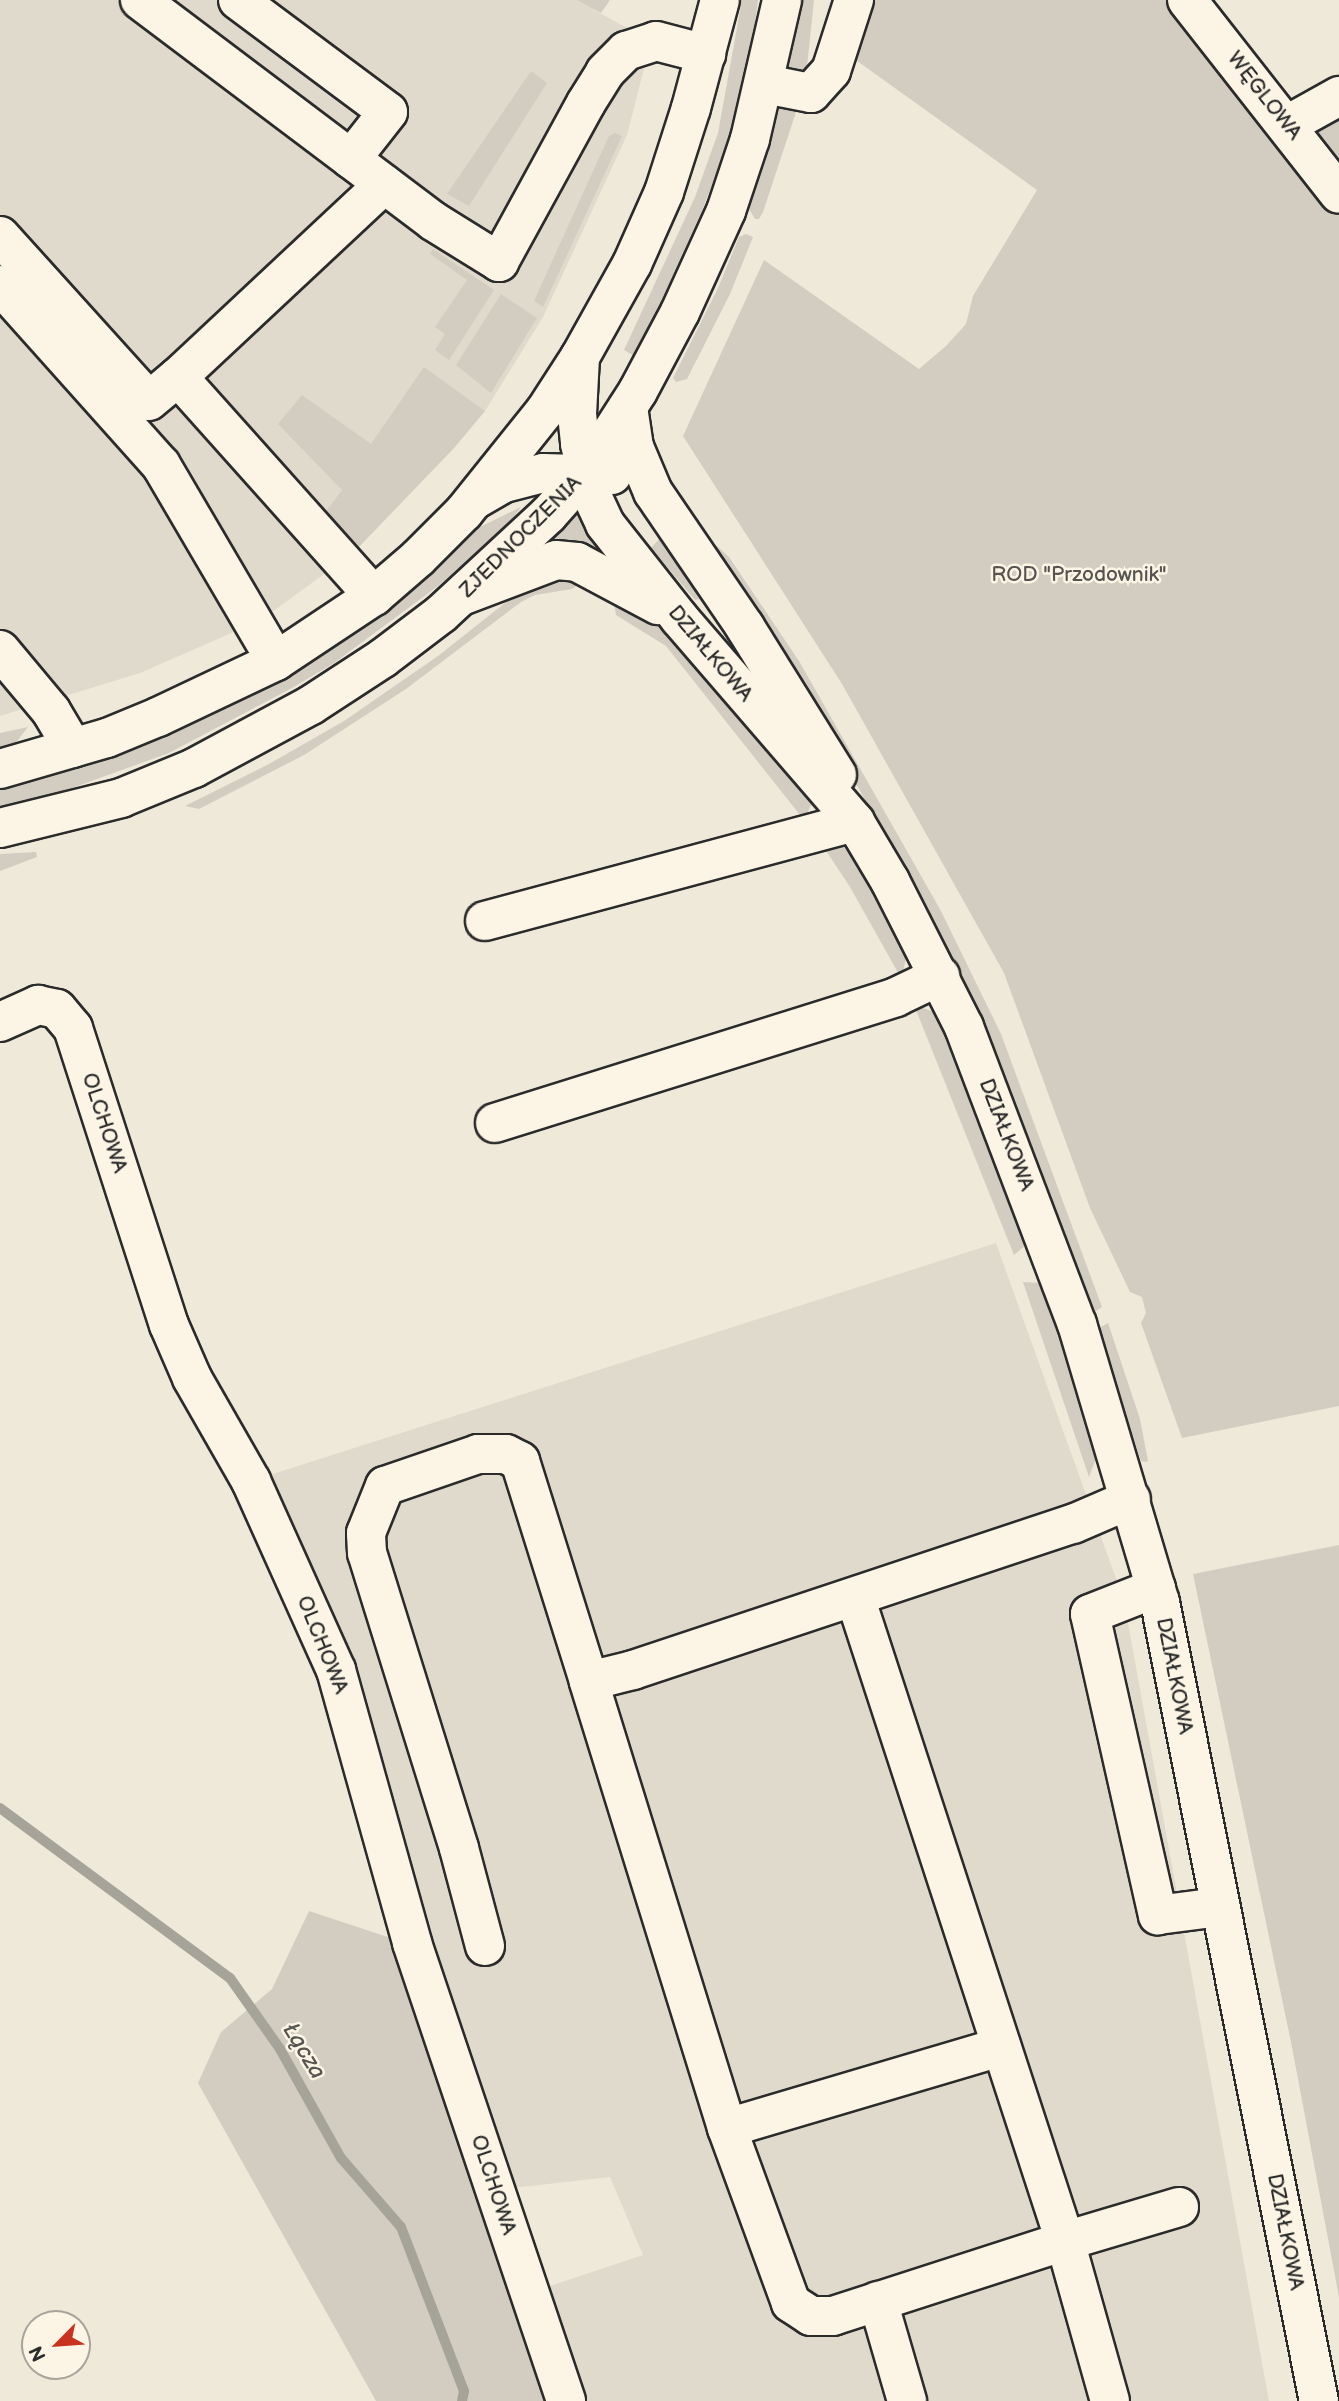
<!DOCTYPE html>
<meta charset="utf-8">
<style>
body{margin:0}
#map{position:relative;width:1339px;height:2401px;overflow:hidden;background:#efe9da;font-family:"Balsamiq Sans",sans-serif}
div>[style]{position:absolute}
.built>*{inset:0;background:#e0dacc}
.green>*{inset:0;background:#d2cdc0}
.stream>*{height:10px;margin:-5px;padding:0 5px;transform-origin:5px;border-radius:5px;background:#a6a399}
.roads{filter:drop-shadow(2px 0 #2b2b2b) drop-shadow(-2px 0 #2b2b2b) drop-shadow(0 2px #2b2b2b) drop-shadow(0 -2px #2b2b2b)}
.minor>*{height:38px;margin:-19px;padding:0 19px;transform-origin:19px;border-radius:19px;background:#fcf5e5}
.major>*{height:38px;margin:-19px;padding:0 19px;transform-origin:19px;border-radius:19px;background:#fcf5e5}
span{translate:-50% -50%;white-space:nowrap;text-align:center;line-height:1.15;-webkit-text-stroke:5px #fcf5e5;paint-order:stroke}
.street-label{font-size:21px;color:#2b2b2b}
.park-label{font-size:21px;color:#555450}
.water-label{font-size:23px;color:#565552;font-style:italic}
.north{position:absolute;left:21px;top:2310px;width:70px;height:70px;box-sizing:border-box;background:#fcf5e5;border:2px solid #a8a49b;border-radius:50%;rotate:245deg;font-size:19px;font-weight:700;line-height:28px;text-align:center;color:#2b2b2b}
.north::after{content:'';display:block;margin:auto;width:24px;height:32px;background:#c8321e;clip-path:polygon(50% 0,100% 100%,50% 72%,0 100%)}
</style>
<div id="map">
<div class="built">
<i style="clip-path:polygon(0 0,576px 0,651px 41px,627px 135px,543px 317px,485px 411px,453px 449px,353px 553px,261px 620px,140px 673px,0 716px)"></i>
<i style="clip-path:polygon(996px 1243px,1124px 1601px,1269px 2401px,573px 2401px,529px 2293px,643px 2255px,610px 2177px,495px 2190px,251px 1481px)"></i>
</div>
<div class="green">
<i style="clip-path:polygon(576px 0,610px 0,601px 13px)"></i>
<i style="clip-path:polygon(742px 0,758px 0,751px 56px,731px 135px,703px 208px,636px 357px,624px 350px,695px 197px,718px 133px)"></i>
<i style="clip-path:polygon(800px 0,814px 0,806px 76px,791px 72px,788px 67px)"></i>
<i style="clip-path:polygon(865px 0,1176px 0,1289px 140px,1339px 107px,1339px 1406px,1182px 1438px,1141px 1323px,1146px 1313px,1142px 1297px,1130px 1292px,1090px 1208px,1004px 973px,842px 684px,683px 436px,764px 260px,919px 369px,946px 346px,966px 324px,973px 296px,1037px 190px,846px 53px)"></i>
<i style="clip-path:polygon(531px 71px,547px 83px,469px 206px,447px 194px)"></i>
<i style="clip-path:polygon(799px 103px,763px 212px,759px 219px,755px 219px,749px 209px,781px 104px)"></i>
<i style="clip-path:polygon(615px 133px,622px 136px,543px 307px,534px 301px,609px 136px)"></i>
<i style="clip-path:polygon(746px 234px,753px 237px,730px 294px,687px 379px,676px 382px,673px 378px,718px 288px,739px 237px)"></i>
<i style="clip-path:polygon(433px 249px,494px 290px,449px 360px,435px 350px,445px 334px,435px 327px,467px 280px,430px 254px)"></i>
<i style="clip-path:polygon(501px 294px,537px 318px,491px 393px,456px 365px)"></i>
<i style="clip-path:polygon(424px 367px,485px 411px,453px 449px,353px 553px,322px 517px,342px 490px,278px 424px,302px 395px,371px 444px)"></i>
<i style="clip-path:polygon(521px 507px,508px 525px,438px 586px,334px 663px,292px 688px,169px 753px,72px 788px,0 809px,0 788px,61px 772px,171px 735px,258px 693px,329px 648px,414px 586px,478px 528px)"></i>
<i style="clip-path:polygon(580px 511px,602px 548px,599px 553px,547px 544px)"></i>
<i style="clip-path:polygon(662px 536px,687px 576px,699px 599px,695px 600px,651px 548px)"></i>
<i style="clip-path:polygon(711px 546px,717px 546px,729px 557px,799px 661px,941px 911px,1001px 1034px,1102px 1307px,1096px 1311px,1090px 1307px,1024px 1127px,962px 980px,851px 774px)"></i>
<i style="clip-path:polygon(570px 578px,580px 583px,572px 589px,535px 595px,521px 602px,406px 689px,304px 755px,199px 809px,185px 806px,269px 764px,344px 721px,438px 656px,519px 592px,549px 581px)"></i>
<i style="clip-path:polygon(613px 598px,643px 613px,672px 638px,749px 724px,812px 803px,804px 820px,666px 646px,616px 615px)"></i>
<i style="clip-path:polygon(28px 727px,14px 745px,0 749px,0 733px)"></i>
<i style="clip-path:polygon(819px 840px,841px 841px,875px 893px,908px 952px,901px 978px,850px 887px)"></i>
<i style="clip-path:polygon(36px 852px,37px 857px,0 871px,0 854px)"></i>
<i style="clip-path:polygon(914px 1005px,935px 1012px,989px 1138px,1027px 1244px,1014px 1255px)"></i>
<i style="clip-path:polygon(1023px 1282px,1042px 1283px,1046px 1293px,1098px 1453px,1089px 1477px)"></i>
<i style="clip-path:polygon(1108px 1323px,1140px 1419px,1148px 1461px,1146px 1462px,1141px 1461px,1097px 1329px)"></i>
<i style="clip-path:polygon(1339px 1545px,1339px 2297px,1291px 2042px,1193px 1574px)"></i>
<i style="clip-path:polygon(309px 1911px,406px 1943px,583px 2401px,376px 2401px,198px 2083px,221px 2032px,272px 1989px)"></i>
</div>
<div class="stream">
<i style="left:0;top:1808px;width:286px;rotate:36.5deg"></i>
<i style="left:230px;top:1978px;width:87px;rotate:54.8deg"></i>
<i style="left:280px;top:2049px;width:125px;rotate:60.8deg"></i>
<i style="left:341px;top:2158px;width:91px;rotate:49deg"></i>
<i style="left:401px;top:2227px;width:176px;rotate:69deg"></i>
<i style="left:464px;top:2391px;width:10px;rotate:101deg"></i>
</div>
<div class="roads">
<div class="minor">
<i style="left:140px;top:0;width:367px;rotate:37deg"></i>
<i style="left:433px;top:221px;width:78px;rotate:31.8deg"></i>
<i style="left:499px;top:262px;width:181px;rotate:-61.3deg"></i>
<i style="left:586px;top:103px;width:36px;rotate:-58deg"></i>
<i style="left:605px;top:72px;width:30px;rotate:-45deg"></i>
<i style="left:626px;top:51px;width:32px;rotate:-18deg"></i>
<i style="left:656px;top:41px;width:52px;rotate:14.6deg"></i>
<i style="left:238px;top:0;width:187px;rotate:36.7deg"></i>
<i style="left:388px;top:112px;width:60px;rotate:128.2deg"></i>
<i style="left:1187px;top:0;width:246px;rotate:51.9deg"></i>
<i style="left:765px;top:84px;width:47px;rotate:11.1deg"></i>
<i style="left:811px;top:93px;width:30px;rotate:-48deg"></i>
<i style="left:831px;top:71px;width:75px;rotate:-72.1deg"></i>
<i style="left:1287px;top:125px;width:60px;rotate:-29.1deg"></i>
<i style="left:0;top:236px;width:222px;rotate:47.9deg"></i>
<i style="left:149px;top:401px;width:38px;rotate:-40deg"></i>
<i style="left:178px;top:377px;width:294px;rotate:48.2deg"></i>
<i style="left:0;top:285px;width:241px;rotate:48.2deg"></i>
<i style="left:161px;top:465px;width:227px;rotate:59.6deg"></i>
<i style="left:580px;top:357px;width:57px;rotate:93deg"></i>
<i style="left:577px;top:414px;width:30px;rotate:84deg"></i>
<i style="left:580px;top:444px;width:56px;rotate:76.5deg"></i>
<i style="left:593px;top:498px;width:29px;rotate:65deg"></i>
<i style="left:605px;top:524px;width:121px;rotate:51.7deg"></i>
<i style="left:680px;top:619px;width:268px;rotate:49.2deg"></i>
<i style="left:855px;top:822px;width:69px;rotate:59.3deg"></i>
<i style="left:890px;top:881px;width:164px;rotate:63.1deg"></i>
<i style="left:964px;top:1027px;width:318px;rotate:69.2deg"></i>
<i style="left:1077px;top:1324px;width:290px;rotate:73.4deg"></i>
<i style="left:1160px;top:1602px;width:815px;rotate:78.75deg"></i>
<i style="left:178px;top:377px;width:282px;rotate:-43.1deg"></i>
<i style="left:628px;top:407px;width:40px;rotate:81.5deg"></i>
<i style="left:634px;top:447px;width:49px;rotate:67.1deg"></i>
<i style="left:653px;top:492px;width:163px;rotate:55.7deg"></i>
<i style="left:745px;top:627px;width:174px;rotate:58.1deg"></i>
<i style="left:476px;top:499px;width:32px;rotate:-30deg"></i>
<i style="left:504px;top:483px;width:40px;rotate:-14.4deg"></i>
<i style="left:543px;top:473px;width:69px;rotate:1.7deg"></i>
<i style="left:464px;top:595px;width:98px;rotate:-20.8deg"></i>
<i style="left:556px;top:560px;width:21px;rotate:5deg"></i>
<i style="left:577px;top:562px;width:92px;rotate:28deg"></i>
<i style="left:0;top:650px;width:80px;rotate:50.1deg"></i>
<i style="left:51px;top:711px;width:43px;rotate:59.3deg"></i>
<i style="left:485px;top:921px;width:383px;rotate:-15deg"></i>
<i style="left:0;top:1022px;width:42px;rotate:-24.1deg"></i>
<i style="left:38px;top:1005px;width:19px;rotate:12deg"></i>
<i style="left:57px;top:1009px;width:25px;rotate:50deg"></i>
<i style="left:73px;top:1028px;width:312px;rotate:72.1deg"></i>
<i style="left:169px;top:1325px;width:58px;rotate:66.5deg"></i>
<i style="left:192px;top:1378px;width:119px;rotate:60.2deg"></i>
<i style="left:251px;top:1481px;width:207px;rotate:65.8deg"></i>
<i style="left:336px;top:1670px;width:283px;rotate:74.4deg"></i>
<i style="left:412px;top:1943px;width:483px;rotate:71.4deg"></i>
<i style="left:495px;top:1123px;width:420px;rotate:-17.4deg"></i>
<i style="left:896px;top:997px;width:49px;rotate:-25.5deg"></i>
<i style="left:1156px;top:1588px;width:71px;rotate:158.5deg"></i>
<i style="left:1090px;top:1614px;width:309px;rotate:77.3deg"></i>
<i style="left:1158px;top:1915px;width:63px;rotate:-7.4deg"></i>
<i style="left:855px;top:1597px;width:677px;rotate:71.94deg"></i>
<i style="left:1065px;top:2241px;width:244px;rotate:162.1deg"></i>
<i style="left:833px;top:2316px;width:22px;rotate:180deg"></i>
<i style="left:811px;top:2316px;width:24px;rotate:-147deg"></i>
<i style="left:791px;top:2303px;width:186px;rotate:-110.1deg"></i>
<i style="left:727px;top:2128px;width:468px;rotate:-107.2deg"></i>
<i style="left:589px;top:1681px;width:45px;rotate:-14deg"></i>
<i style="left:633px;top:1670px;width:464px;rotate:-18.4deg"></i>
<i style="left:1073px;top:1524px;width:63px;rotate:-23.3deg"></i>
<i style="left:485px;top:1946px;width:101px;rotate:-104.9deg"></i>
<i style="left:459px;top:1848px;width:309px;rotate:-107.3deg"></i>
<i style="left:367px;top:1553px;width:20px;rotate:-93deg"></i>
<i style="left:366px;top:1533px;width:51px;rotate:-68deg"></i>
<i style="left:385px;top:1486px;width:98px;rotate:-19deg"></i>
<i style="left:478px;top:1454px;width:28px"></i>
<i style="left:506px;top:1454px;width:16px;rotate:27deg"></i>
<i style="left:520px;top:1461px;width:231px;rotate:72.6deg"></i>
<i style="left:727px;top:2128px;width:286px;rotate:-16.5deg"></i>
<i style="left:878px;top:2301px;width:104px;rotate:73.8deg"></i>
<i style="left:1110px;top:2401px;width:166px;rotate:-105.7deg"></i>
<i style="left:1065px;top:2241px;width:119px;rotate:-16.6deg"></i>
</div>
<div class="major">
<i style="left:0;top:769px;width:111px;rotate:-16.2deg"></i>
<i style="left:107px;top:738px;width:55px;rotate:-22.4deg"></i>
<i style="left:158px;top:717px;width:131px;rotate:-25.4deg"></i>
<i style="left:276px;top:661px;width:118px;rotate:-33.6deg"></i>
<i style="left:374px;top:596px;width:58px;rotate:-40.8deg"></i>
<i style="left:418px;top:558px;width:65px;rotate:-45deg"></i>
<i style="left:464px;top:512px;width:129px;rotate:-51.3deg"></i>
<i style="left:545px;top:411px;width:64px;rotate:-57.1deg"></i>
<i style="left:580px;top:357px;width:107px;rotate:-60.8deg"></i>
<i style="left:632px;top:264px;width:79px;rotate:-66deg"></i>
<i style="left:664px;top:192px;width:88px;rotate:-72.2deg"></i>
<i style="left:691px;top:108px;width:112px;rotate:-75deg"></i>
<i style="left:0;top:828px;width:125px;rotate:-13.9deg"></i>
<i style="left:121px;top:798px;width:79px;rotate:-22.3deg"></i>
<i style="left:194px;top:768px;width:133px;rotate:-28.3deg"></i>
<i style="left:311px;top:705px;width:86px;rotate:-33.1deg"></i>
<i style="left:383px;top:658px;width:73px;rotate:-37.2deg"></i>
<i style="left:441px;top:614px;width:146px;rotate:-42.8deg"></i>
<i style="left:548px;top:515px;width:57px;rotate:-48.5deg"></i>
<i style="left:586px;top:472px;width:96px;rotate:-57.3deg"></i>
<i style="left:638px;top:391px;width:89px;rotate:-62deg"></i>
<i style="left:680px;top:312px;width:111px;rotate:-65.5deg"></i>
<i style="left:726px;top:211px;width:76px;rotate:-71.6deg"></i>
<i style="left:750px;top:139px;width:143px;rotate:-77deg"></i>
</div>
</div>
<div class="street-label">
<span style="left:1264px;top:96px;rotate:52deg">WĘGLOWA</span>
<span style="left:521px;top:537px;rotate:-45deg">ZJEDNOCZENIA</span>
<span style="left:710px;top:654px;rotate:50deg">DZIAŁKOWA</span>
<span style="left:104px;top:1123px;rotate:72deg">OLCHOWA</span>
<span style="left:1006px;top:1135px;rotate:69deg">DZIAŁKOWA</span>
<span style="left:322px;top:1645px;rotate:68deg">OLCHOWA</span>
<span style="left:1174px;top:1676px;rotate:79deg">DZIAŁKOWA</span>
<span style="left:493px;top:2185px;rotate:72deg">OLCHOWA</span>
<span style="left:1285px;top:2232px;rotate:79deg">DZIAŁKOWA</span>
</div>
<div class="park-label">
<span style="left:1079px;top:575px">ROD "Przodownik"</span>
</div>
<div class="water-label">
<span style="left:304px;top:2051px;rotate:59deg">Łącza</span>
</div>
<div class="north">N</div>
</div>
